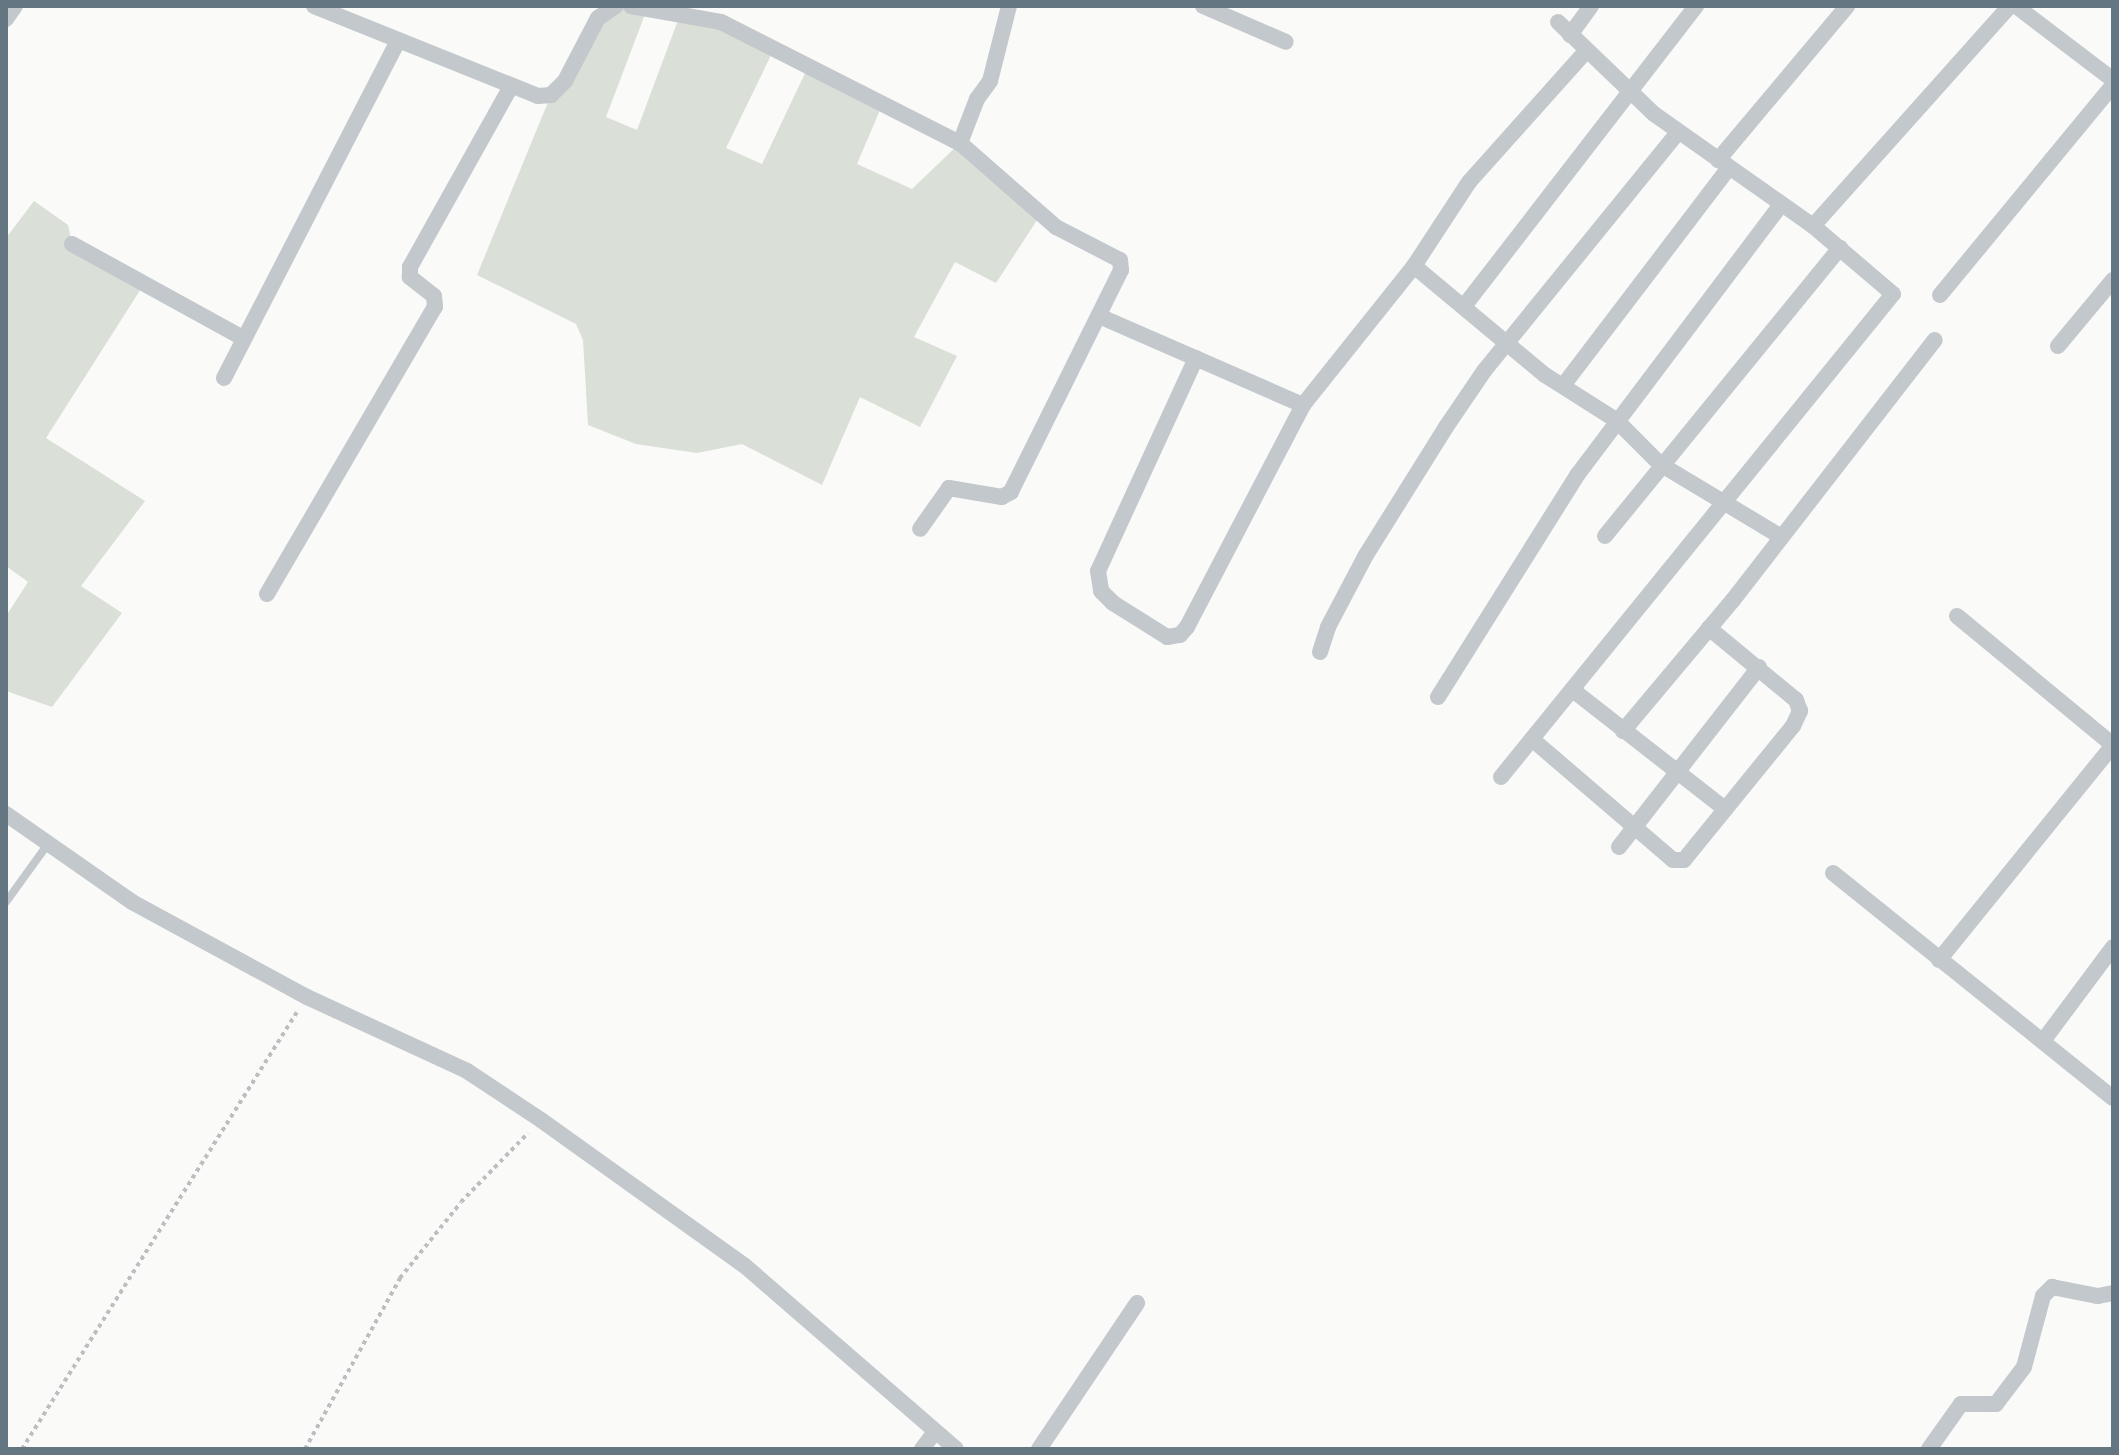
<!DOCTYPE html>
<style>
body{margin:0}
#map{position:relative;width:2119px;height:1455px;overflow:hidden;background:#fafaf8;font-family:"Archivo Narrow",sans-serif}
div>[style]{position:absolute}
.green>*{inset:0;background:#dadfd7}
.path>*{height:4px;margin-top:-2px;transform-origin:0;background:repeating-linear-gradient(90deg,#bbbfc2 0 4px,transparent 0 8px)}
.service>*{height:8px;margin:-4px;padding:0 4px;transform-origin:4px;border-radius:4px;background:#c3c8cc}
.minor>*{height:16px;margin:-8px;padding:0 8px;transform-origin:8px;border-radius:8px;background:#c3c8cc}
span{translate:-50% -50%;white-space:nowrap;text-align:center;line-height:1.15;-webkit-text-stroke:8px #fff;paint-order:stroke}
.frame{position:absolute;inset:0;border:8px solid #657683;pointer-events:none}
</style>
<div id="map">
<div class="green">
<i style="clip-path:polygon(616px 6px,647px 9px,606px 117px,637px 130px,680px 15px,774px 49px,726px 148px,762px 164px,808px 67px,883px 103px,857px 164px,912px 189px,960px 143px,1041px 214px,996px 283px,955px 262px,914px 337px,957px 356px,920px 427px,860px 397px,822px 485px,742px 444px,697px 453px,636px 444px,588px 425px,583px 340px,576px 324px,477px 275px,551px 95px)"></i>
<i style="clip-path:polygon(34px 201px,68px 225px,72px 244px,144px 284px,46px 438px,145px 501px,81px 586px,122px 613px,52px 707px,6px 691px,6px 616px,28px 582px,6px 566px,6px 238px)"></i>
</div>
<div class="path">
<i style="left:22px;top:1449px;width:516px;rotate:-57.82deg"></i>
<i style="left:305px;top:1449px;width:196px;rotate:-60.9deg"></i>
<i style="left:400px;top:1278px;width:97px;rotate:-51.2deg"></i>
<i style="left:461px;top:1202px;width:96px;rotate:-45.8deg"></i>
</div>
<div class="service">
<i style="left:6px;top:902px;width:72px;rotate:-54.1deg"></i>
</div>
<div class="minor">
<i style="left:314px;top:6px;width:241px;rotate:21.9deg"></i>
<i style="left:538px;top:96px;width:13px;rotate:-4deg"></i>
<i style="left:551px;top:95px;width:20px;rotate:-45deg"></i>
<i style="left:565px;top:81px;width:71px;rotate:-62.4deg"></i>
<i style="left:598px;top:18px;width:22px;rotate:-34deg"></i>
<i style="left:631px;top:6px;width:91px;rotate:10.1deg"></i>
<i style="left:721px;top:22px;width:268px;rotate:26.9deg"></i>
<i style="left:960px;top:143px;width:128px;rotate:41.2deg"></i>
<i style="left:1056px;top:227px;width:72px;rotate:27.3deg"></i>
<i style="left:1120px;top:260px;width:10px;rotate:84deg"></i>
<i style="left:1121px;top:270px;width:248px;rotate:116.4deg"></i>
<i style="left:1011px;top:492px;width:10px;rotate:151deg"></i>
<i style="left:1002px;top:497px;width:54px;rotate:-170.4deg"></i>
<i style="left:949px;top:488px;width:50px;rotate:125.3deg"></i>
<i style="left:1203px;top:6px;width:90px;rotate:23.4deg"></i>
<i style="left:2016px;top:6px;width:122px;rotate:37.3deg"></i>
<i style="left:6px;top:19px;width:16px;rotate:-55deg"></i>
<i style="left:1570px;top:35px;width:36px;rotate:-54deg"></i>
<i style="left:960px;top:143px;width:47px;rotate:-68.9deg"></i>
<i style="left:977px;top:99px;width:22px;rotate:-54deg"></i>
<i style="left:990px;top:81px;width:77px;rotate:-75.8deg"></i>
<i style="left:1718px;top:160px;width:201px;rotate:-50deg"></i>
<i style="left:1813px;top:226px;width:295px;rotate:-48.2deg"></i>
<i style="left:72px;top:244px;width:195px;rotate:28.8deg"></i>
<i style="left:1414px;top:266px;width:170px;rotate:39.8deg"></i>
<i style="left:1545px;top:375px;width:84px;rotate:32.4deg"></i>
<i style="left:1616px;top:420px;width:62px;rotate:45deg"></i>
<i style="left:1660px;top:464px;width:140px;rotate:31deg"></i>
<i style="left:1940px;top:295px;width:272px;rotate:-50.5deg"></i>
<i style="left:1465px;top:305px;width:378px;rotate:-52.3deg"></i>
<i style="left:1099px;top:316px;width:223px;rotate:23.6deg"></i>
<i style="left:2058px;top:346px;width:86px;rotate:-50.2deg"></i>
<i style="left:1196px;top:358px;width:234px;rotate:114.7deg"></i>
<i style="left:1098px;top:571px;width:20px;rotate:81deg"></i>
<i style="left:1101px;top:591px;width:17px;rotate:45deg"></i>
<i style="left:1113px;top:603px;width:64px;rotate:32.2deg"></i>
<i style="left:1167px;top:637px;width:13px;rotate:-9deg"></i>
<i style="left:1180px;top:635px;width:11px;rotate:-49deg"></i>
<i style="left:1187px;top:627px;width:250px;rotate:-62.4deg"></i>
<i style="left:1303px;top:405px;width:178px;rotate:-51.4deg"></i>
<i style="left:1414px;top:266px;width:100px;rotate:-56.8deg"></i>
<i style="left:1469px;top:182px;width:176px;rotate:-48.2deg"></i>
<i style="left:224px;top:378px;width:377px;rotate:-62.7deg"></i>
<i style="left:1565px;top:383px;width:270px;rotate:-52.7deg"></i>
<i style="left:1605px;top:536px;width:372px;rotate:-50.8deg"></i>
<i style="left:267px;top:594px;width:333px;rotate:-59.7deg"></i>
<i style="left:435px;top:307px;width:11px;rotate:-95deg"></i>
<i style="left:434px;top:296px;width:31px;rotate:-142deg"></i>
<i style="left:410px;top:277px;width:10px;rotate:-90deg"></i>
<i style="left:410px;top:267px;width:207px;rotate:-60.8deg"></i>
<i style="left:1957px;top:616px;width:202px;rotate:39.6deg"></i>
<i style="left:1320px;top:652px;width:26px;rotate:-72deg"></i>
<i style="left:1328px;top:627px;width:81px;rotate:-62.2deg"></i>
<i style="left:1366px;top:555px;width:151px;rotate:-58deg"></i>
<i style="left:1446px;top:427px;width:68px;rotate:-55.8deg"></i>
<i style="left:1484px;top:371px;width:308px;rotate:-50.9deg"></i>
<i style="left:1574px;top:691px;width:192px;rotate:38deg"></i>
<i style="left:1438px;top:697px;width:263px;rotate:-57.9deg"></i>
<i style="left:1578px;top:474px;width:337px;rotate:-53deg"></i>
<i style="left:1623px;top:731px;width:171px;rotate:-50deg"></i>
<i style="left:1733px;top:600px;width:329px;rotate:-52.2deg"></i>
<i style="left:1533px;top:740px;width:184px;rotate:40.6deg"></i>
<i style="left:1673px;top:860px;width:11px"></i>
<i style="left:1684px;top:860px;width:173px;rotate:-50.9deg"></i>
<i style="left:1793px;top:726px;width:17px;rotate:-65deg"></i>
<i style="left:1800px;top:711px;width:12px;rotate:-110deg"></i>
<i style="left:1796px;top:700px;width:113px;rotate:-140.4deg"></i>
<i style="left:1501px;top:777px;width:622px;rotate:-50.94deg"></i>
<i style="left:1893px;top:294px;width:105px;rotate:-139.6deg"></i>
<i style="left:1813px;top:226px;width:194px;rotate:-144.8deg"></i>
<i style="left:1654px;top:114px;width:133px;rotate:-136.2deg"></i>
<i style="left:6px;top:814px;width:154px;rotate:34.9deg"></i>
<i style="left:132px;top:902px;width:199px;rotate:28.5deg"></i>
<i style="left:307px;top:997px;width:176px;rotate:24.8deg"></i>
<i style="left:467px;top:1071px;width:89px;rotate:33.5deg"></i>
<i style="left:541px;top:1120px;width:251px;rotate:35.6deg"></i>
<i style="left:745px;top:1266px;width:279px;rotate:40.9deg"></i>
<i style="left:1619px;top:847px;width:228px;rotate:-52.1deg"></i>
<i style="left:1833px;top:873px;width:359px;rotate:38.8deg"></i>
<i style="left:1939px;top:960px;width:277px;rotate:-51deg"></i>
<i style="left:2043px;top:1041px;width:117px;rotate:-53.3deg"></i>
<i style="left:922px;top:1449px;width:21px;rotate:-53deg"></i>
<i style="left:1039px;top:1449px;width:176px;rotate:-56.1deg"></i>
<i style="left:1929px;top:1449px;width:55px;rotate:-54.6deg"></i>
<i style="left:1961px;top:1404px;width:35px"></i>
<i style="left:1996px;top:1404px;width:46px;rotate:-52.9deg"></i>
<i style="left:2024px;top:1367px;width:73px;rotate:-75deg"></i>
<i style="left:2043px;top:1296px;width:13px;rotate:-45deg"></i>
<i style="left:2052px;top:1287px;width:47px;rotate:11.1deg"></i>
<i style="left:2098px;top:1296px;width:15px;rotate:-11deg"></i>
</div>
<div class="frame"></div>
</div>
